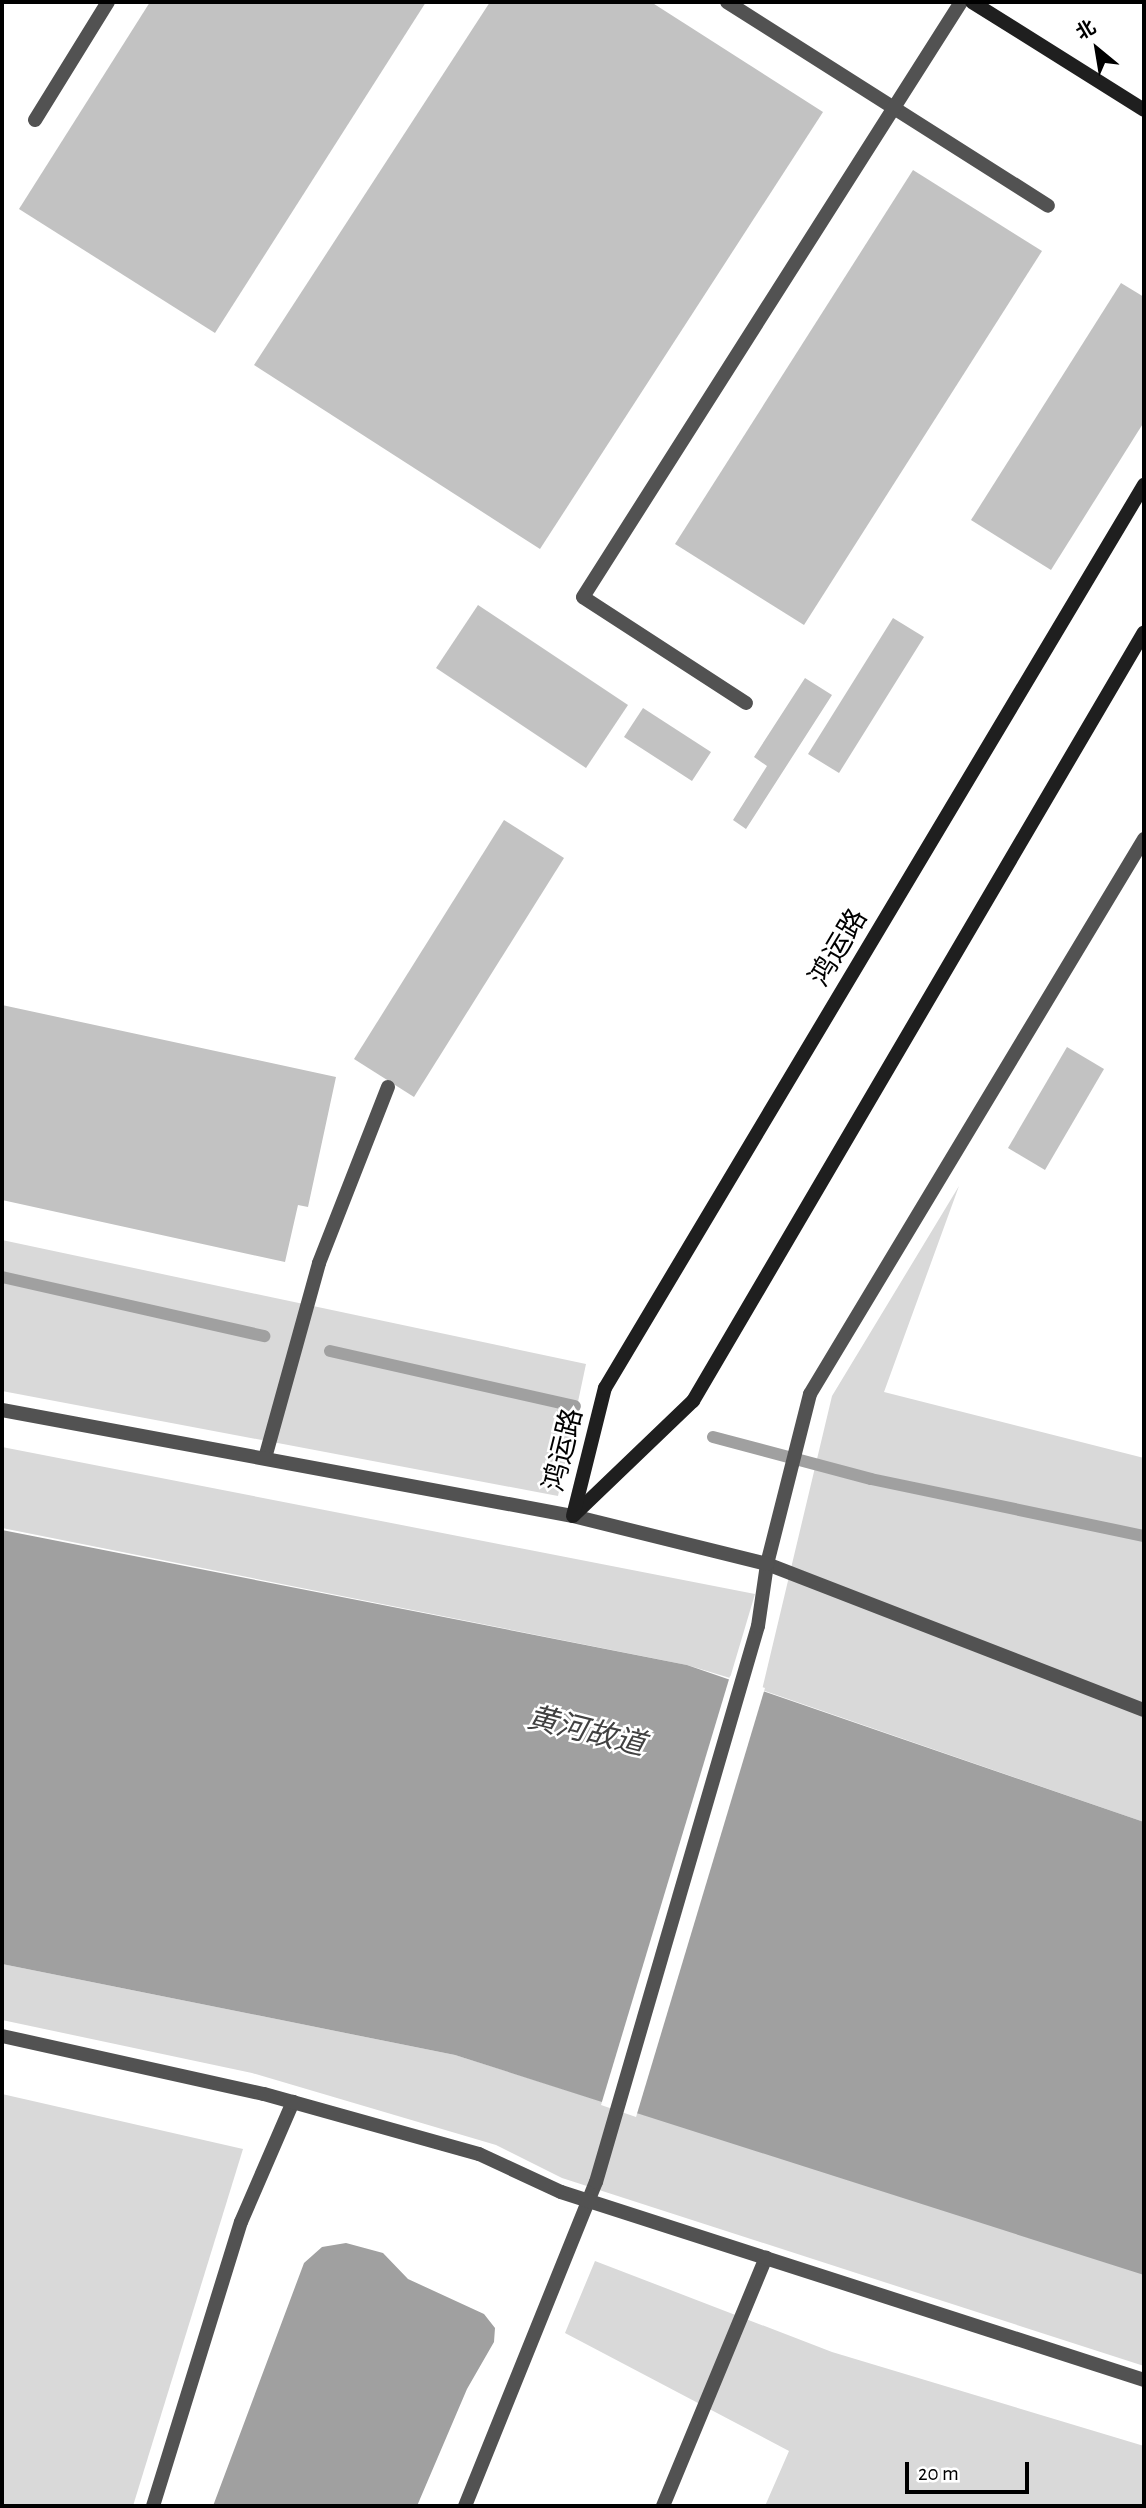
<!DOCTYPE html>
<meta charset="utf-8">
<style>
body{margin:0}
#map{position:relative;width:1146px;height:2508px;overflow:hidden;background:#fff;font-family:"Alegreya Sans","Noto Sans SC",sans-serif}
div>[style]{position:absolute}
.green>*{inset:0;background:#d9d9d9}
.water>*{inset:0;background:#a0a0a0}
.pier>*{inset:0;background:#fff}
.stream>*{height:12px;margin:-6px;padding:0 6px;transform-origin:6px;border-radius:6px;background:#a0a0a0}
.building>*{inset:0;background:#c2c2c2}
.lane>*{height:14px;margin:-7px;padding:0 7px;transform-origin:7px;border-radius:7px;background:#525252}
.street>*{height:14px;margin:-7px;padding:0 7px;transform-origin:7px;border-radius:7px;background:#525252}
.secondary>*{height:14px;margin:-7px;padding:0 7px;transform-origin:7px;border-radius:7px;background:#1f1f1f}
span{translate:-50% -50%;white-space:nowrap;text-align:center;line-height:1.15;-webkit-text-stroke:5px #fff;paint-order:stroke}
.street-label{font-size:28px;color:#000}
.water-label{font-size:30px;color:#414141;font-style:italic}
.frame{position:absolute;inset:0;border:4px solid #000;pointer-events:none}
.north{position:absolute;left:1062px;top:14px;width:70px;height:70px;-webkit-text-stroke:5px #fff;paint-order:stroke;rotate:330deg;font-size:19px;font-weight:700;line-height:28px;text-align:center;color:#000}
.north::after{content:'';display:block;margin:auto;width:24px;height:32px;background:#000;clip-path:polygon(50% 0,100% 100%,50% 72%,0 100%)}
.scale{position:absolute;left:905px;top:2462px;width:124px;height:32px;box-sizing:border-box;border:4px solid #000;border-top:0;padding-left:9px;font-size:21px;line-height:24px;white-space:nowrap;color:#000;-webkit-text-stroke:5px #fff;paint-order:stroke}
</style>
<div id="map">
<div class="green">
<i style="clip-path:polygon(959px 1186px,884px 1392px,1144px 1458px,1144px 1822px,762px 1690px,832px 1396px)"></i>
<i style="clip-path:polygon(2px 1240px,586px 1364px,558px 1496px,2px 1391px)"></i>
<i style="clip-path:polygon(2px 1447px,755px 1594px,730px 1678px,687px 1665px,2px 1528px)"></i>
<i style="clip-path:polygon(2px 1964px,455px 2055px,1144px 2272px,1144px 2366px,562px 2178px,496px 2145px,252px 2073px,2px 2020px)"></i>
<i style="clip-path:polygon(2px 2094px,243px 2149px,133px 2506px,2px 2506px)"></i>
<i style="clip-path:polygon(595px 2261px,832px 2352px,1144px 2446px,1144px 2506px,765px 2506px,789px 2451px,565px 2333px)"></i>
</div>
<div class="water">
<i style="clip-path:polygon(2px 1530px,687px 1665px,1144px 1822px,1144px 2275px,455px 2055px,2px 1964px)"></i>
<i style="clip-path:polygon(346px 2243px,383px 2253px,408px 2279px,484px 2314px,495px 2328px,494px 2342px,467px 2389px,417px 2506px,213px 2506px,304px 2263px,322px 2247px)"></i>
</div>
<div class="pier">
<i style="clip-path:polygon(730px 1676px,765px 1688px,636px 2117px,601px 2105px)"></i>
</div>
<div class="stream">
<i style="left:2px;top:1277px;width:269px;rotate:12.7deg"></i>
<i style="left:330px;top:1351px;width:251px;rotate:12.7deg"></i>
<i style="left:713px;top:1437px;width:163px;rotate:14.9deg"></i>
<i style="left:871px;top:1479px;width:279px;rotate:11.8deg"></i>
</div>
<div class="building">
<i style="clip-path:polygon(150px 2px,426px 2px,215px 333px,19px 209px)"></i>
<i style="clip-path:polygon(490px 2px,651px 2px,823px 112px,540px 549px,254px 365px)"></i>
<i style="clip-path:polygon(913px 170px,1042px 251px,804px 625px,675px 544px)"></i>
<i style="clip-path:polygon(1121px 283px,1144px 297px,1144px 422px,1051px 570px,971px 520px)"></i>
<i style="clip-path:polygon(478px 605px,628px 705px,586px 768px,436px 668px)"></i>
<i style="clip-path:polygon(893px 618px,924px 637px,839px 773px,808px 754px)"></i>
<i style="clip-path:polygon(805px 678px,832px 695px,746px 829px,733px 820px,767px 766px,754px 757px)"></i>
<i style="clip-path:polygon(643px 708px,711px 752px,692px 781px,624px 737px)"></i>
<i style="clip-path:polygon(504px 820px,564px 858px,414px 1097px,354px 1059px)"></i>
<i style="clip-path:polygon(2px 1005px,336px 1077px,308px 1207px,298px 1205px,285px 1262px,2px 1200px)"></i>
<i style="clip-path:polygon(1067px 1047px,1104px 1069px,1045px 1170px,1008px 1148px)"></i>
</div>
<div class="lane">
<i style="left:727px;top:2px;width:380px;rotate:32.4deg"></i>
<i style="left:35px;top:120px;width:139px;rotate:-58.3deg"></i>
<i style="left:746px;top:703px;width:194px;rotate:-147deg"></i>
<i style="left:583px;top:597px;width:705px;rotate:-57.57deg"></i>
<i style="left:265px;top:1458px;width:202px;rotate:-74.5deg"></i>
<i style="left:319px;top:1263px;width:189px;rotate:-68.6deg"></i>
<i style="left:767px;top:1564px;width:404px;rotate:21.2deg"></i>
<i style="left:153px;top:2506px;width:297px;rotate:-72.8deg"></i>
<i style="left:241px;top:2222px;width:131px;rotate:-66.6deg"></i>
<i style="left:465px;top:2506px;width:349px;rotate:-68deg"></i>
<i style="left:596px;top:2182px;width:579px;rotate:-73.76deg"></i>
<i style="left:758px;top:1626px;width:63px;rotate:-81.7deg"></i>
<i style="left:767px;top:1564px;width:175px;rotate:-75.8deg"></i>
<i style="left:810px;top:1394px;width:648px;rotate:-58.96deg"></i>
<i style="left:663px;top:2506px;width:269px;rotate:-67.5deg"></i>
</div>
<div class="street">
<i style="left:2px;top:1410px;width:581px;rotate:10.52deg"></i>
<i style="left:573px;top:1516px;width:200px;rotate:13.9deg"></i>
<i style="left:2px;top:2036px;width:268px;rotate:12.5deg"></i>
<i style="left:264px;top:2094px;width:223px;rotate:15.6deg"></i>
<i style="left:479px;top:2154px;width:90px;rotate:24.9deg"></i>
<i style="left:561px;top:2192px;width:613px;rotate:17.87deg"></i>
</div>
<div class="secondary">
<i style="left:972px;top:2px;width:203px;rotate:32.1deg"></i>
<i style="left:574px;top:1515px;width:165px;rotate:-43.8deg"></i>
<i style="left:693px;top:1401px;width:891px;rotate:-59.61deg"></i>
<i style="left:573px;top:1516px;width:132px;rotate:-76deg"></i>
<i style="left:605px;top:1388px;width:1052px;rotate:-59.17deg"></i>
</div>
<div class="street-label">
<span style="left:839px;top:948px;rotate:-59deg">鸿运路</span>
<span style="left:564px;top:1450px;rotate:-76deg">鸿运路</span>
</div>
<div class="water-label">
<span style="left:586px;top:1732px;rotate:14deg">黄河故道</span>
</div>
<div class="frame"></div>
<div class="north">北</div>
<div class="scale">20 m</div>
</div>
